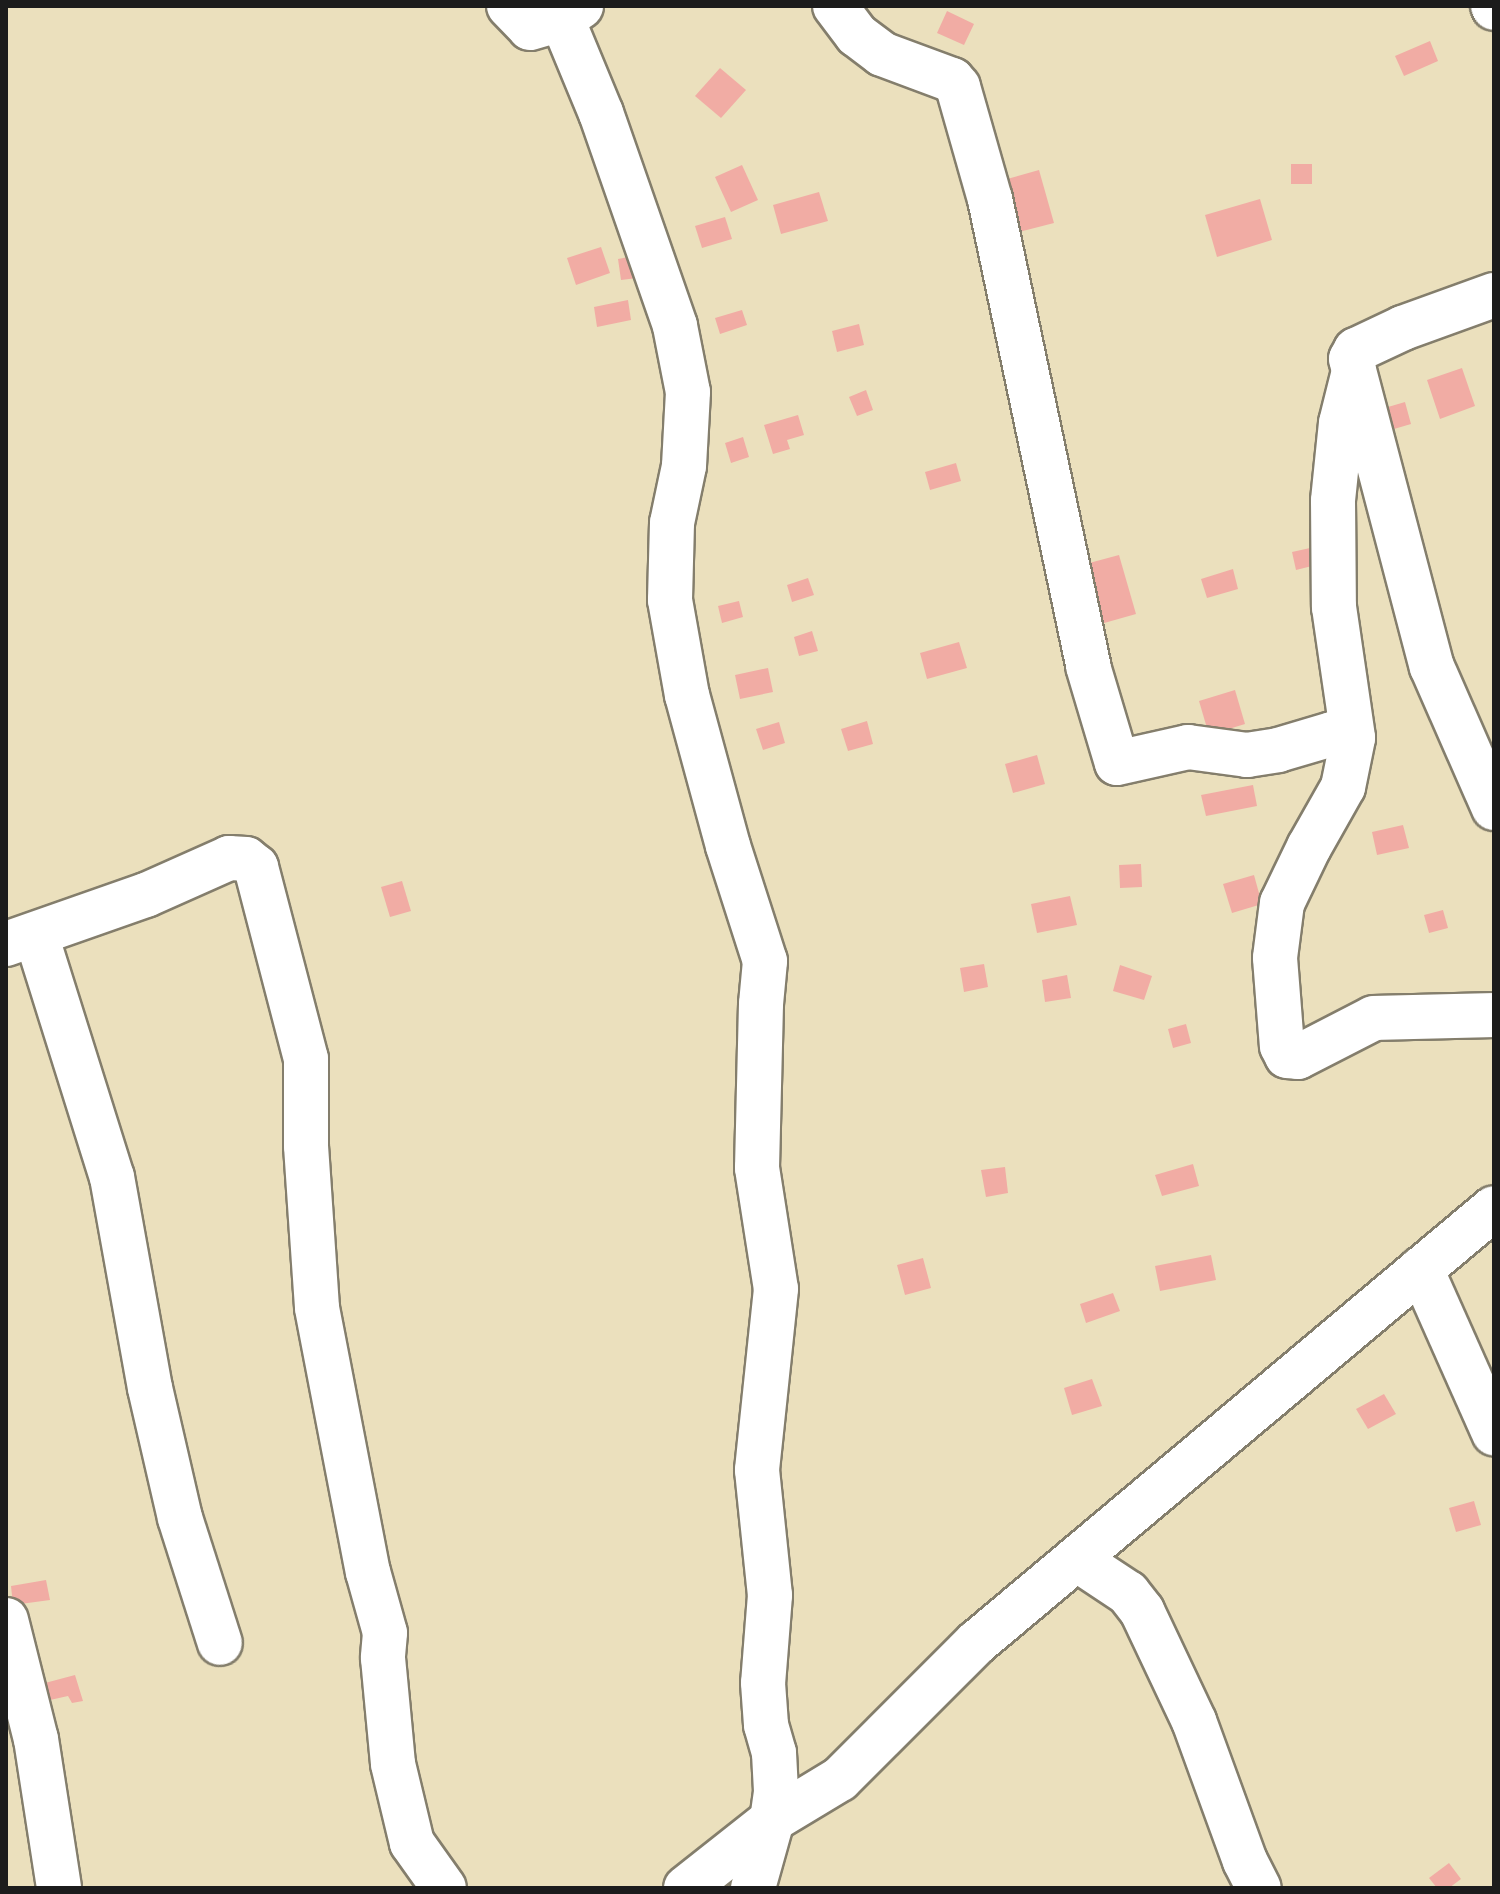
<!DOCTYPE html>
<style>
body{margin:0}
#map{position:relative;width:1500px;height:1894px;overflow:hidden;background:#ebe0bd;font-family:Dekko,sans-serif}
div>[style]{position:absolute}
.building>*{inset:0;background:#f1aca4}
.roads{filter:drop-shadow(2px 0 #847e6c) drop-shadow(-2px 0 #847e6c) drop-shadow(0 2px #847e6c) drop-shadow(0 -2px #847e6c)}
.minor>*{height:44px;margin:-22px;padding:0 22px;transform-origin:22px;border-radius:22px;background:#fff}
span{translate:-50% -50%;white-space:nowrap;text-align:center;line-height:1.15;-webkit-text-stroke:8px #fbf7ec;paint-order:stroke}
.frame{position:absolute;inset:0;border:8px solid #1c1c1c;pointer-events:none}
</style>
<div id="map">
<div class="building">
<i style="clip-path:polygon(947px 11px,974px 24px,964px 45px,937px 33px)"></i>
<i style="clip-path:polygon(1430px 41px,1438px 61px,1404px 76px,1395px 56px)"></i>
<i style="clip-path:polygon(720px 68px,746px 90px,721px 118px,695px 96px)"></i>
<i style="clip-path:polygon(1291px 164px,1312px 164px,1312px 184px,1291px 184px)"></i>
<i style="clip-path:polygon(742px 165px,758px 200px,731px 212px,715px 177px)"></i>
<i style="clip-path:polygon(1039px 170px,1054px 223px,1015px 233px,1000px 181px)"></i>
<i style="clip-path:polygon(819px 192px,828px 221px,781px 234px,773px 205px)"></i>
<i style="clip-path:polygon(1260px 199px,1272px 240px,1217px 257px,1205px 215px)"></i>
<i style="clip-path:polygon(725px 217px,732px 239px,702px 248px,695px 226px)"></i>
<i style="clip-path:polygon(601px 247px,610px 273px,576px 285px,567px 258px)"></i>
<i style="clip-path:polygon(634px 256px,637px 278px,621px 280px,618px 259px)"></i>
<i style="clip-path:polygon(628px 300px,631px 320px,597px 327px,594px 307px)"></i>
<i style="clip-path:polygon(742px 310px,747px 325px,720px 334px,715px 318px)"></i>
<i style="clip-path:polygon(859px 324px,864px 345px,837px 352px,832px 331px)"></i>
<i style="clip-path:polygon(1462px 368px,1475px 406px,1440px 419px,1427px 380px)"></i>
<i style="clip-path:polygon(866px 390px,873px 410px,857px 416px,849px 397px)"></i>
<i style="clip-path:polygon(1405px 402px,1411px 424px,1377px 434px,1371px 412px)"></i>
<i style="clip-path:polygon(798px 415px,804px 435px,787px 440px,790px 449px,773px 454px,764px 425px)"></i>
<i style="clip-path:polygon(743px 437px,749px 457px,731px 463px,725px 443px)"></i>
<i style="clip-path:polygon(956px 463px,961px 481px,930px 490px,925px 472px)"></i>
<i style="clip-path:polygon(1319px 546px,1324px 563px,1296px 570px,1292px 552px)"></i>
<i style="clip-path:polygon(1119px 555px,1136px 614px,1083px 629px,1067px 569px)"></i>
<i style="clip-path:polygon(1233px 569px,1238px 589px,1207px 598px,1201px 579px)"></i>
<i style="clip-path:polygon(808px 578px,814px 595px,792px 602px,787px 585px)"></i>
<i style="clip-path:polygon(739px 601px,743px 617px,722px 623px,718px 606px)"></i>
<i style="clip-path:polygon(812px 631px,818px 651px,799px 656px,794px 637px)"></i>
<i style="clip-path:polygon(959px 642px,967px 668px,927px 679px,920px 653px)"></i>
<i style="clip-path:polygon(768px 668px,773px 692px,740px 699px,735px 675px)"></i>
<i style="clip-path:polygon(1235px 690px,1245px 724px,1209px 735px,1199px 701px)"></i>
<i style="clip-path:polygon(867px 721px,873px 744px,848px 751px,841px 729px)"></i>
<i style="clip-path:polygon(779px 722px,785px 743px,763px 750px,756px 729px)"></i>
<i style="clip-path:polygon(1037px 755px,1045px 784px,1013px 793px,1005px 764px)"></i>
<i style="clip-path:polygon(1253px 785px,1257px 806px,1206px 816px,1201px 795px)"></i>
<i style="clip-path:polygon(1403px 825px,1409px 848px,1377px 855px,1372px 832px)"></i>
<i style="clip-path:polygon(1141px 864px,1142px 887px,1120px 888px,1119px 865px)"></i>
<i style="clip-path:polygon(1254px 875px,1262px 904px,1232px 913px,1223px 884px)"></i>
<i style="clip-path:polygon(402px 881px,411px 911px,390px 917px,381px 887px)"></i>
<i style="clip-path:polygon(1070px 896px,1077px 925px,1037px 933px,1031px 904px)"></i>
<i style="clip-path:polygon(1443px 910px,1448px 928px,1429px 933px,1424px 915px)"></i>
<i style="clip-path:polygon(984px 964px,988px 987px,964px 992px,960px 968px)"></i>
<i style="clip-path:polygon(1120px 965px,1152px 976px,1144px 1000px,1113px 991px)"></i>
<i style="clip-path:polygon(1067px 975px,1071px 998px,1045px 1002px,1042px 980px)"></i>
<i style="clip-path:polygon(1186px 1024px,1191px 1043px,1173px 1048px,1168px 1029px)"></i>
<i style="clip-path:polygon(1193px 1164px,1199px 1186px,1162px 1196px,1155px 1175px)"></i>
<i style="clip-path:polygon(1005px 1167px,1008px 1193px,986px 1197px,981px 1170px)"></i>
<i style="clip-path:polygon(1211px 1255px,1216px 1280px,1160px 1291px,1155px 1266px)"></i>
<i style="clip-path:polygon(923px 1258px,931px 1288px,905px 1295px,897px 1265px)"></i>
<i style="clip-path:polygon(1113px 1293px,1120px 1311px,1086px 1323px,1080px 1304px)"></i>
<i style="clip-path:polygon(1092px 1379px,1102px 1406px,1072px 1415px,1064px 1388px)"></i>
<i style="clip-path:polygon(1384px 1394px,1396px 1414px,1368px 1429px,1356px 1409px)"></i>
<i style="clip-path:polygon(1474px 1501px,1481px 1525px,1456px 1532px,1449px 1508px)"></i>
<i style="clip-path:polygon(46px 1580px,50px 1600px,13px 1605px,11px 1586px)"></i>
<i style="clip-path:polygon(75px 1675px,83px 1701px,72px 1703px,68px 1696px,32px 1704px,30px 1687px)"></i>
<i style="clip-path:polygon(1449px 1863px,1461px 1879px,1449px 1888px,1437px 1888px,1429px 1878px)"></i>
</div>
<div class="roads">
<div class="minor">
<i style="left:509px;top:6px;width:30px;rotate:46deg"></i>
<i style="left:530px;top:28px;width:33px;rotate:-16deg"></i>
<i style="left:562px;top:19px;width:23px;rotate:-34deg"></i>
<i style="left:835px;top:6px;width:36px;rotate:53deg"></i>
<i style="left:857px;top:35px;width:31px;rotate:37deg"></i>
<i style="left:882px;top:54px;width:75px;rotate:20.4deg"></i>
<i style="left:952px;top:80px;width:9px;rotate:49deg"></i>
<i style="left:958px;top:87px;width:116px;rotate:74.1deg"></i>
<i style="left:990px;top:199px;width:477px;rotate:78.1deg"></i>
<i style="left:1088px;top:666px;width:101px;rotate:73.4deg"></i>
<i style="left:1117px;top:763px;width:73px;rotate:-12.7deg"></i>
<i style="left:1188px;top:747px;width:60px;rotate:7.7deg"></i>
<i style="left:1247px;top:755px;width:31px;rotate:-9deg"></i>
<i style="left:1278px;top:750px;width:56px;rotate:-16.5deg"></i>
<i style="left:1332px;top:734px;width:21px;rotate:11deg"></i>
<i style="left:1493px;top:6px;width:2px;rotate:63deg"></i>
<i style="left:562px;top:19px;width:102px;rotate:67.5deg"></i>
<i style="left:601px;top:113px;width:225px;rotate:70.8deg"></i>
<i style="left:675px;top:326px;width:67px;rotate:78.9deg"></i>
<i style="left:688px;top:392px;width:74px;rotate:93.1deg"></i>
<i style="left:684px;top:466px;width:58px;rotate:101.9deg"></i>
<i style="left:672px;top:523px;width:77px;rotate:91.5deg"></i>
<i style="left:670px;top:600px;width:97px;rotate:79.9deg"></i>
<i style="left:687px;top:695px;width:156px;rotate:74.8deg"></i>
<i style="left:728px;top:846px;width:121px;rotate:72.2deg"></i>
<i style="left:765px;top:961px;width:43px;rotate:95.3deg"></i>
<i style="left:761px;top:1004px;width:164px;rotate:91.4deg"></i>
<i style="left:757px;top:1168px;width:122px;rotate:81.1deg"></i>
<i style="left:776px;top:1289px;width:182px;rotate:96deg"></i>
<i style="left:757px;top:1470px;width:126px;rotate:84.1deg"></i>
<i style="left:770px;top:1595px;width:88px;rotate:94.5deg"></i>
<i style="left:763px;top:1683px;width:42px;rotate:85.9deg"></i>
<i style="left:766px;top:1725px;width:29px;rotate:74deg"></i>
<i style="left:774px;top:1753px;width:39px;rotate:87deg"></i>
<i style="left:776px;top:1792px;width:28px;rotate:98deg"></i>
<i style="left:772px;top:1820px;width:71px;rotate:105.6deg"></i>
<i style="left:1494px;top:295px;width:97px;rotate:160.1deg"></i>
<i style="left:1403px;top:328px;width:52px;rotate:154.9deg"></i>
<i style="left:1356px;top:350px;width:10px;rotate:119deg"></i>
<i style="left:1351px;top:359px;width:318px;rotate:75.3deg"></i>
<i style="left:1432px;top:667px;width:154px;rotate:66.3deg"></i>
<i style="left:1354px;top:371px;width:54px;rotate:104deg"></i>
<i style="left:1341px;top:423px;width:78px;rotate:95.9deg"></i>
<i style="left:1333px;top:501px;width:106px;rotate:89.5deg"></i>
<i style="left:1334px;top:607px;width:132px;rotate:81.7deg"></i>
<i style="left:1353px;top:738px;width:50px;rotate:101.5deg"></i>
<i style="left:1343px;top:787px;width:69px;rotate:119.5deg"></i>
<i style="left:1309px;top:847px;width:62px;rotate:115.7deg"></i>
<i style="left:1282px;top:903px;width:55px;rotate:97.3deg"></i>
<i style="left:1275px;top:958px;width:88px;rotate:85.5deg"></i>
<i style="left:1282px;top:1046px;width:11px;rotate:63deg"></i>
<i style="left:1287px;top:1056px;width:11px;rotate:5deg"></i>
<i style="left:1298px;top:1057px;width:85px;rotate:-27.2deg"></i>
<i style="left:1374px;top:1018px;width:120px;rotate:-1.4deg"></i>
<i style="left:36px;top:935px;width:254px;rotate:72.6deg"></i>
<i style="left:112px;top:1177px;width:214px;rotate:79.8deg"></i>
<i style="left:150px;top:1388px;width:133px;rotate:77deg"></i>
<i style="left:180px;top:1518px;width:131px;rotate:72.3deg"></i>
<i style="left:6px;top:944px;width:148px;rotate:-19.3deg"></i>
<i style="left:146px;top:895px;width:91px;rotate:-24deg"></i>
<i style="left:229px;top:858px;width:17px;rotate:3deg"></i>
<i style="left:246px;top:859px;width:13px;rotate:39deg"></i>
<i style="left:256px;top:867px;width:198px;rotate:75.4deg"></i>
<i style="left:306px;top:1059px;width:87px;rotate:90deg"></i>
<i style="left:306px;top:1146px;width:162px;rotate:86.1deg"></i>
<i style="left:317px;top:1308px;width:269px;rotate:79.1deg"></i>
<i style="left:368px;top:1572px;width:63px;rotate:74.4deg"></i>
<i style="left:385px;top:1633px;width:25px;rotate:95deg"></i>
<i style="left:383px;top:1658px;width:106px;rotate:84.6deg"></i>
<i style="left:393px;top:1764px;width:81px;rotate:76.5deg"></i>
<i style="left:412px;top:1843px;width:55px;rotate:54.6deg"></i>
<i style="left:1421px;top:1269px;width:180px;rotate:66deg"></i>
<i style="left:1078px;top:1560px;width:60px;rotate:33.4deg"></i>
<i style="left:1128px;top:1593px;width:23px;rotate:52deg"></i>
<i style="left:1142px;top:1611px;width:122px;rotate:64.7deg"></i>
<i style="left:1194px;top:1721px;width:149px;rotate:70deg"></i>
<i style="left:1245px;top:1861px;width:30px;rotate:63deg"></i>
<i style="left:6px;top:1620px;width:123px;rotate:75.9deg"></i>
<i style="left:36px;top:1739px;width:151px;rotate:81.2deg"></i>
<i style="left:686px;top:1888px;width:110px;rotate:-38.3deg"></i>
<i style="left:772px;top:1820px;width:79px;rotate:-31.1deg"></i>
<i style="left:840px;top:1779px;width:192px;rotate:-45deg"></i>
<i style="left:976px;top:1643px;width:676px;rotate:-40.02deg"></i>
</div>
</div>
<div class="frame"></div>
</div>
